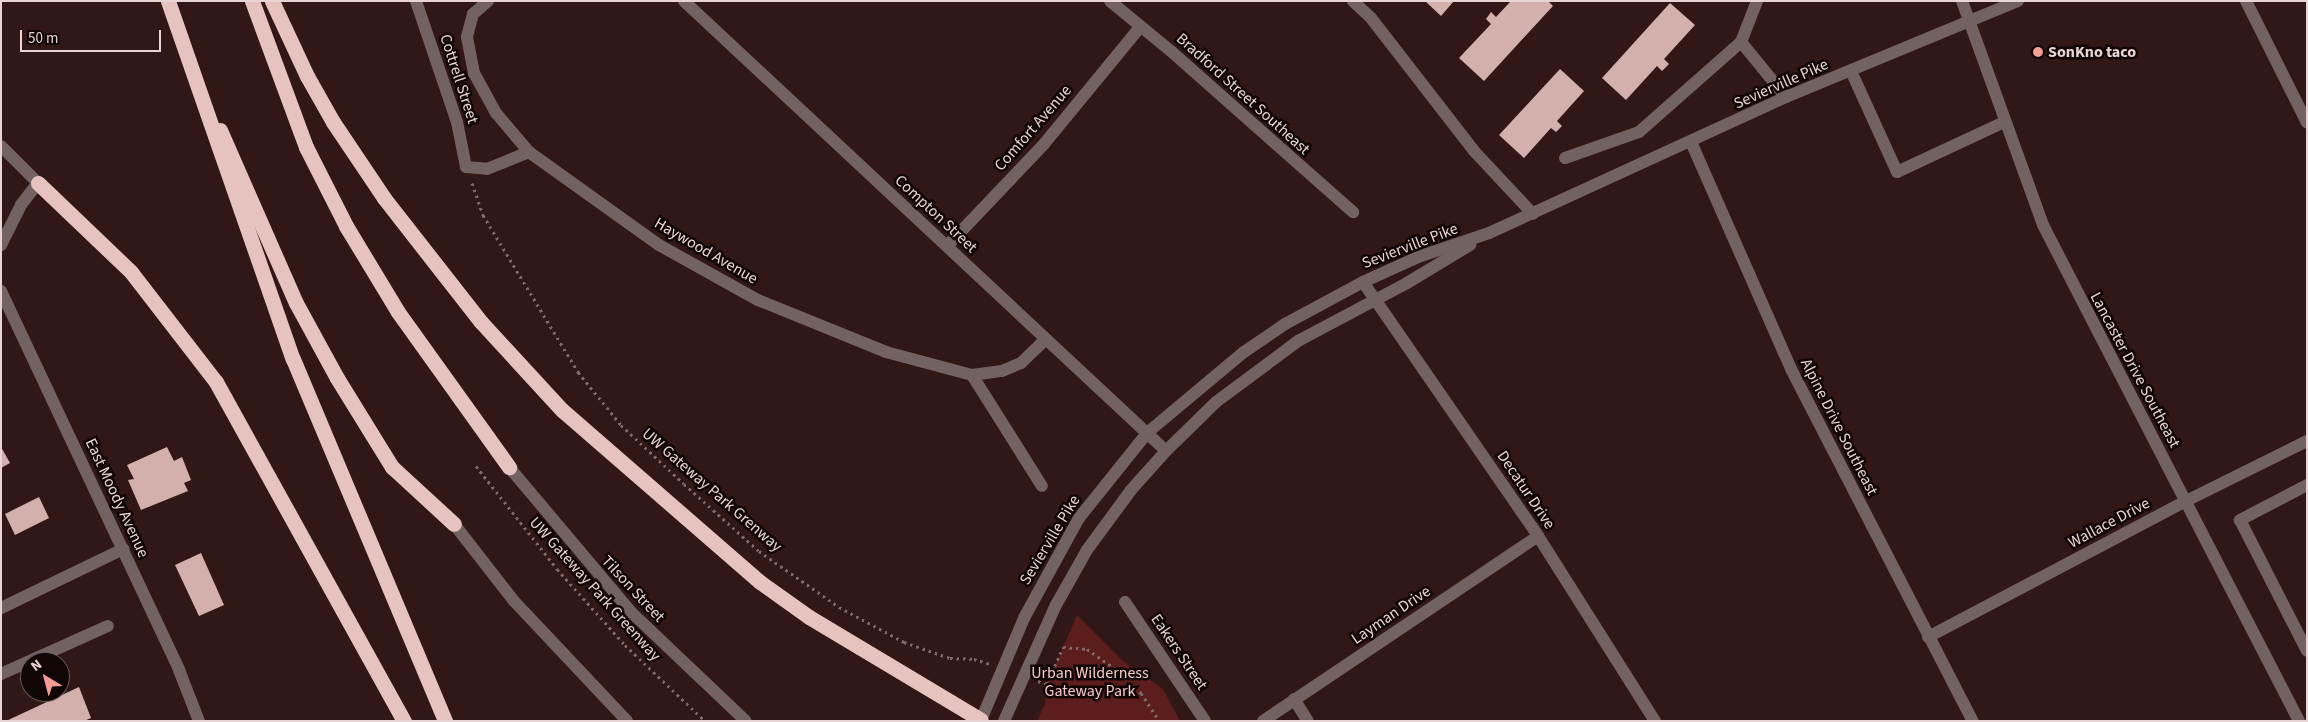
<!DOCTYPE html>
<style>
body{margin:0}
#map{position:relative;width:2308px;height:722px;overflow:hidden;background:#311715;font-family:"Source Sans 3",sans-serif}
div>[style]{position:absolute}
.green>*{inset:0;background:#5c1d1d}
.building>*{inset:0;background:#d4b0ad}
.path>*{height:3px;margin-top:-1.5px;transform-origin:0;background:repeating-linear-gradient(90deg,#806967 0 2.5px,transparent 0 6.5px)}
.minor>*{height:12px;margin:-6px;padding:0 6px;transform-origin:6px;border-radius:6px;background:#726362}
.highway>*{height:15px;margin:-7.5px;padding:0 7.5px;transform-origin:7.5px;border-radius:7.5px;background:#e7c3bf}
.dots>*{width:14px;height:14px;translate:-50% -50%;box-sizing:border-box;border:2px solid #110606;border-radius:50%}
span{translate:-50% -50%;white-space:nowrap;text-align:center;line-height:1.15;-webkit-text-stroke:5px #110606;paint-order:stroke}
.poi-label{font-size:16px;color:#e8d5d3;font-weight:700}
.left{translate:0 -50%;text-align:left}
.street-label{font-size:16px;color:#e8d5d3}
.park-label{font-size:16px;color:#f5cac6}
.frame{position:absolute;inset:0;border:2px solid #e8d5d3;pointer-events:none}
.north{position:absolute;left:20px;top:652px;width:50px;height:50px;box-sizing:border-box;background:#110606;border:1px solid #675958;border-radius:50%;rotate:323deg;font-size:14px;font-weight:700;line-height:20px;text-align:center;color:#e8d5d3}
.north::after{content:'';display:block;margin:auto;width:18px;height:22px;background:#f59c95;clip-path:polygon(50% 0,100% 100%,50% 72%,0 100%)}
.scale{position:absolute;left:20px;top:30px;width:141px;height:22px;box-sizing:border-box;border:2px solid #e8d5d3;border-top:0;padding-left:6px;font-size:15px;line-height:18px;white-space:nowrap;color:#e8d5d3;-webkit-text-stroke:4px #110606;paint-order:stroke}
</style>
<div id="map">
<div class="green">
<i style="clip-path:polygon(1077px 615px,1123px 661px,1163px 689px,1180px 721px,1037px 721px,1045px 704px,1047px 684px)"></i>
</div>
<div class="building">
<i style="clip-path:polygon(1425px 1px,1454px 1px,1441px 16px)"></i>
<i style="clip-path:polygon(1511px 1px,1548px 1px,1553px 6px,1484px 81px,1459px 58px,1491px 24px,1486px 19px,1491px 12px,1496px 17px)"></i>
<i style="clip-path:polygon(1670px 3px,1695px 25px,1664px 59px,1669px 64px,1662px 71px,1657px 66px,1626px 100px,1602px 78px)"></i>
<i style="clip-path:polygon(1560px 69px,1584px 91px,1557px 121px,1562px 126px,1556px 132px,1551px 128px,1524px 158px,1499px 135px)"></i>
<i style="clip-path:polygon(1px 447px,10px 463px,1px 468px)"></i>
<i style="clip-path:polygon(167px 447px,174px 461px,182px 457px,191px 480px,184px 483px,188px 491px,141px 510px,128px 480px,134px 479px,127px 465px)"></i>
<i style="clip-path:polygon(39px 497px,49px 518px,15px 535px,5px 514px)"></i>
<i style="clip-path:polygon(201px 553px,224px 605px,199px 616px,175px 565px)"></i>
<i style="clip-path:polygon(79px 687px,91px 718px,84px 721px,6px 721px)"></i>
</div>
<div class="path">
<i style="left:472px;top:183px;width:34px;rotate:71deg"></i>
<i style="left:483px;top:215px;width:184px;rotate:58.8deg"></i>
<i style="left:578px;top:372px;width:68px;rotate:50.9deg"></i>
<i style="left:621px;top:425px;width:86px;rotate:43.1deg"></i>
<i style="left:684px;top:484px;width:101px;rotate:41.8deg"></i>
<i style="left:759px;top:551px;width:98px;rotate:35deg"></i>
<i style="left:839px;top:607px;width:74px;rotate:28.3deg"></i>
<i style="left:904px;top:642px;width:49px;rotate:19.2deg"></i>
<i style="left:950px;top:658px;width:24px;rotate:2deg"></i>
<i style="left:974px;top:659px;width:17px;rotate:17deg"></i>
<i style="left:476px;top:466px;width:131px;rotate:51.8deg"></i>
<i style="left:557px;top:569px;width:102px;rotate:48.2deg"></i>
<i style="left:625px;top:645px;width:110px;rotate:43.5deg"></i>
<i style="left:1038px;top:681px;width:9px;rotate:18deg"></i>
<i style="left:1047px;top:684px;width:40px;rotate:-66.6deg"></i>
<i style="left:1063px;top:647px;width:24px;rotate:5deg"></i>
<i style="left:1087px;top:649px;width:35px;rotate:35deg"></i>
<i style="left:1116px;top:669px;width:35px;rotate:44deg"></i>
<i style="left:1141px;top:693px;width:33px;rotate:57deg"></i>
</div>
<div class="minor">
<i style="left:416px;top:1px;width:128px;rotate:71.3deg"></i>
<i style="left:457px;top:122px;width:46px;rotate:78.7deg"></i>
<i style="left:466px;top:167px;width:21px;rotate:5deg"></i>
<i style="left:487px;top:169px;width:45px;rotate:-22deg"></i>
<i style="left:488px;top:1px;width:20px;rotate:139deg"></i>
<i style="left:473px;top:14px;width:24px;rotate:105deg"></i>
<i style="left:467px;top:37px;width:37px;rotate:79deg"></i>
<i style="left:474px;top:73px;width:46px;rotate:61.2deg"></i>
<i style="left:496px;top:113px;width:51px;rotate:49.8deg"></i>
<i style="left:529px;top:152px;width:160px;rotate:35.6deg"></i>
<i style="left:659px;top:245px;width:113px;rotate:29.1deg"></i>
<i style="left:758px;top:300px;width:138px;rotate:22.1deg"></i>
<i style="left:886px;top:352px;width:89px;rotate:15deg"></i>
<i style="left:972px;top:375px;width:30px;rotate:-8deg"></i>
<i style="left:1002px;top:371px;width:21px;rotate:-23deg"></i>
<i style="left:1021px;top:363px;width:33px;rotate:-44deg"></i>
<i style="left:684px;top:1px;width:659px;rotate:43.03deg"></i>
<i style="left:1110px;top:1px;width:80px;rotate:39.4deg"></i>
<i style="left:1172px;top:52px;width:242px;rotate:41.5deg"></i>
<i style="left:1353px;top:1px;width:25px;rotate:43deg"></i>
<i style="left:1371px;top:18px;width:168px;rotate:52.2deg"></i>
<i style="left:1474px;top:151px;width:86px;rotate:46.9deg"></i>
<i style="left:1757px;top:1px;width:44px;rotate:111.3deg"></i>
<i style="left:1741px;top:42px;width:71px;rotate:50.7deg"></i>
<i style="left:1962px;top:1px;width:238px;rotate:70.1deg"></i>
<i style="left:2043px;top:225px;width:558px;rotate:62.7deg"></i>
<i style="left:2246px;top:1px;width:136px;rotate:63.4deg"></i>
<i style="left:1851px;top:71px;width:111px;rotate:65.5deg"></i>
<i style="left:1897px;top:172px;width:118px;rotate:-25deg"></i>
<i style="left:1691px;top:142px;width:248px;rotate:66.2deg"></i>
<i style="left:1791px;top:369px;width:396px;rotate:62.7deg"></i>
<i style="left:1px;top:146px;width:52px;rotate:45deg"></i>
<i style="left:38px;top:183px;width:28px;rotate:128deg"></i>
<i style="left:21px;top:205px;width:45px;rotate:116.6deg"></i>
<i style="left:1565px;top:158px;width:78px;rotate:-19.4deg"></i>
<i style="left:1639px;top:132px;width:136px;rotate:-41.4deg"></i>
<i style="left:947px;top:246px;width:141px;rotate:-46.4deg"></i>
<i style="left:1044px;top:144px;width:151px;rotate:-50.6deg"></i>
<i style="left:1363px;top:282px;width:308px;rotate:55.4deg"></i>
<i style="left:1538px;top:536px;width:219px;rotate:57.7deg"></i>
<i style="left:1px;top:291px;width:419px;rotate:64.8deg"></i>
<i style="left:179px;top:670px;width:55px;rotate:68.6deg"></i>
<i style="left:972px;top:375px;width:131px;rotate:57.8deg"></i>
<i style="left:509px;top:467px;width:189px;rotate:49.9deg"></i>
<i style="left:631px;top:612px;width:158px;rotate:43.5deg"></i>
<i style="left:2307px;top:485px;width:76px;rotate:152.4deg"></i>
<i style="left:2240px;top:520px;width:147px;rotate:62.9deg"></i>
<i style="left:454px;top:524px;width:98px;rotate:52.1deg"></i>
<i style="left:514px;top:601px;width:165px;rotate:46.7deg"></i>
<i style="left:1125px;top:602px;width:143px;rotate:56.1deg"></i>
<i style="left:1px;top:608px;width:136px;rotate:-25.8deg"></i>
<i style="left:1928px;top:637px;width:292px;rotate:-27.8deg"></i>
<i style="left:2186px;top:501px;width:135px;rotate:-26.4deg"></i>
<i style="left:1px;top:674px;width:117px;rotate:-24.2deg"></i>
<i style="left:1294px;top:699px;width:26px;rotate:58deg"></i>
<i style="left:981px;top:720px;width:111px;rotate:-67.1deg"></i>
<i style="left:1024px;top:618px;width:114px;rotate:-61.2deg"></i>
<i style="left:1079px;top:518px;width:109px;rotate:-51.3deg"></i>
<i style="left:1147px;top:433px;width:126px;rotate:-39.9deg"></i>
<i style="left:1244px;top:352px;width:50px;rotate:-34.3deg"></i>
<i style="left:1285px;top:324px;width:89px;rotate:-28.3deg"></i>
<i style="left:1363px;top:282px;width:60px;rotate:-24.4deg"></i>
<i style="left:1418px;top:257px;width:75px;rotate:-18.7deg"></i>
<i style="left:1489px;top:233px;width:327px;rotate:-24.6deg"></i>
<i style="left:1786px;top:97px;width:251px;rotate:-22.5deg"></i>
<i style="left:1004px;top:721px;width:127px;rotate:-65.9deg"></i>
<i style="left:1056px;top:605px;width:63px;rotate:-60.6deg"></i>
<i style="left:1087px;top:550px;width:74px;rotate:-53.7deg"></i>
<i style="left:1131px;top:490px;width:52px;rotate:-48.1deg"></i>
<i style="left:1166px;top:451px;width:70px;rotate:-44.4deg"></i>
<i style="left:1216px;top:402px;width:102px;rotate:-36.6deg"></i>
<i style="left:1298px;top:341px;width:123px;rotate:-28deg"></i>
<i style="left:1407px;top:283px;width:74px;rotate:-31.1deg"></i>
<i style="left:1263px;top:721px;width:331px;rotate:-33.9deg"></i>
</div>
<div class="highway">
<i style="left:168px;top:1px;width:379px;rotate:70.8deg"></i>
<i style="left:293px;top:359px;width:393px;rotate:67.2deg"></i>
<i style="left:252px;top:1px;width:156px;rotate:69.7deg"></i>
<i style="left:306px;top:147px;width:89px;rotate:63.1deg"></i>
<i style="left:346px;top:226px;width:100px;rotate:58.8deg"></i>
<i style="left:398px;top:312px;width:191px;rotate:54.4deg"></i>
<i style="left:272px;top:1px;width:83px;rotate:65deg"></i>
<i style="left:307px;top:76px;width:53px;rotate:60.5deg"></i>
<i style="left:333px;top:122px;width:92px;rotate:56.1deg"></i>
<i style="left:384px;top:198px;width:157px;rotate:52deg"></i>
<i style="left:481px;top:322px;width:120px;rotate:47.4deg"></i>
<i style="left:562px;top:410px;width:262px;rotate:41deg"></i>
<i style="left:760px;top:582px;width:60px;rotate:35.5deg"></i>
<i style="left:809px;top:617px;width:200px;rotate:30.9deg"></i>
<i style="left:220px;top:130px;width:189px;rotate:66.3deg"></i>
<i style="left:296px;top:303px;width:85px;rotate:61.3deg"></i>
<i style="left:337px;top:378px;width:105px;rotate:58.3deg"></i>
<i style="left:392px;top:467px;width:84px;rotate:42.6deg"></i>
<i style="left:38px;top:183px;width:129px;rotate:43.7deg"></i>
<i style="left:131px;top:272px;width:139px;rotate:52.3deg"></i>
<i style="left:216px;top:382px;width:388px;rotate:61deg"></i>
</div>
<div class="dots">
<i style="left:2038px;top:52px;background:#f59c95"></i>
</div>
<div class="poi-label">
<span class="left" style="left:2048px;top:52px">SonKno taco</span>
</div>
<div class="street-label">
<span style="left:459px;top:79px;rotate:72deg">Cottrell Street</span>
<span style="left:1781px;top:84px;rotate:-24deg">Sevierville Pike</span>
<span style="left:1243px;top:94px;rotate:42deg">Bradford Street Southeast</span>
<span style="left:1033px;top:128px;rotate:-49deg">Comfort Avenue</span>
<span style="left:936px;top:214px;rotate:43deg">Compton Street</span>
<span style="left:1410px;top:246px;rotate:-21deg">Sevierville Pike</span>
<span style="left:706px;top:251px;rotate:30deg">Haywood Avenue</span>
<span style="left:2135px;top:370px;rotate:62deg">Lancaster Drive Southeast</span>
<span style="left:1839px;top:427px;rotate:63deg">Alpine Drive Southeast</span>
<span style="left:712px;top:490px;rotate:41deg">UW Gateway Park Grenway</span>
<span style="left:1526px;top:490px;rotate:56deg">Decatur Drive</span>
<span style="left:117px;top:498px;rotate:65deg">East Moody Avenue</span>
<span style="left:2109px;top:523px;rotate:-28deg">Wallace Drive</span>
<span style="left:1050px;top:540px;rotate:-59deg">Sevierville Pike</span>
<span style="left:595px;top:589px;rotate:48deg">UW Gateway Park Greenway</span>
<span style="left:633px;top:589px;rotate:47deg">Tilson Street</span>
<span style="left:1391px;top:615px;rotate:-34deg">Layman Drive</span>
<span style="left:1179px;top:652px;rotate:56deg">Eakers Street</span>
</div>
<div class="park-label">
<span style="left:1090px;top:682px">Urban Wilderness<br>Gateway Park</span>
</div>
<div class="frame"></div>
<div class="north">N</div>
<div class="scale">50 m</div>
</div>
